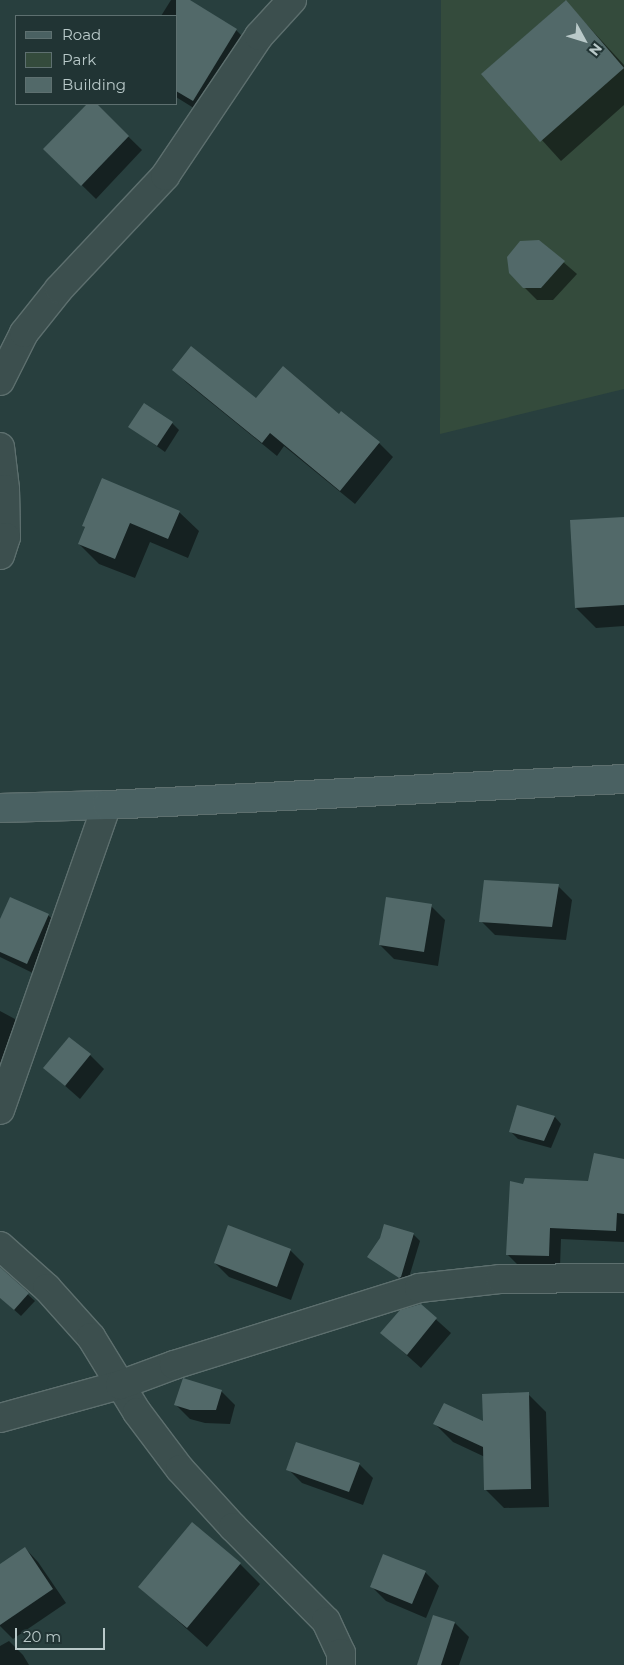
<!DOCTYPE html>
<style>
body{margin:0}
#map{position:relative;width:624px;height:1665px;overflow:hidden;background:#283f3e;font-family:Montserrat,sans-serif}
div>[style]{position:absolute}
.green>*{inset:0;background:#344b3c}
.shadow>*{inset:0;background:#0007}
.building>*{inset:0;background:#526969}
.roads{filter:drop-shadow(1px 0 #5d6f6e) drop-shadow(-1px 0 #5d6f6e) drop-shadow(0 1px #5d6f6e) drop-shadow(0 -1px #5d6f6e)}
.street>*{height:28px;margin:-14px;padding:0 14px;transform-origin:14px;border-radius:14px;background:#3c4f4e}
.secondary>*{height:28px;margin:-14px;padding:0 14px;transform-origin:14px;border-radius:14px;background:#4a6162}
span{translate:-50% -50%;white-space:nowrap;text-align:center;line-height:1.15;-webkit-text-stroke:4.5px #213434;paint-order:stroke}
.legend{position:absolute;left:15px;top:15px;width:162px;height:90px;box-sizing:border-box;background:#213434;border:1px solid #5e7070;margin:0;padding:6px 9px;list-style:none;font-size:15px;color:#b9c9c9}
.legend li{display:flex;align-items:center;gap:10px;height:25px}
.legend b{width:25px;border:1px solid #5e7070}
.north{position:absolute;left:559px;top:15px;width:50px;height:50px;-webkit-text-stroke:4px #213434;paint-order:stroke;rotate:129deg;font-size:14px;font-weight:700;line-height:20px;text-align:center;color:#b9c9c9}
.north::after{content:'';display:block;margin:auto;width:18px;height:22px;background:#b9c9c9;clip-path:polygon(50% 0,100% 100%,50% 72%,0 100%)}
.scale{position:absolute;left:15px;top:1628px;width:90px;height:22px;box-sizing:border-box;border:2px solid #b9c9c9;border-top:0;padding-left:6px;font-size:15px;line-height:18px;white-space:nowrap;color:#b9c9c9;-webkit-text-stroke:4px #213434;paint-order:stroke}
</style>
<div id="map">
<div class="green">
<i style="clip-path:polygon(441px 0,624px 0,624px 389px,440px 434px)"></i>
</div>
<div class="shadow">
<i style="clip-path:polygon(171px 0,188px 0,236px 30px,256px 50px,213px 120px,176px 97px,176px 16px,161px 16px)"></i>
<i style="clip-path:polygon(565px 1px,624px 65px,624px 105px,561px 161px,482px 74px)"></i>
<i style="clip-path:polygon(89px 104px,95px 104px,142px 150px,96px 199px,45px 149px)"></i>
<i style="clip-path:polygon(539px 241px,577px 274px,553px 300px,537px 300px,510px 273px)"></i>
<i style="clip-path:polygon(173px 369px,256px 400px,339px 416px,379px 443px,393px 457px,355px 504px,284px 446px,277px 456px,187px 383px)"></i>
<i style="clip-path:polygon(172px 423px,179px 430px,165px 452px,130px 427px)"></i>
<i style="clip-path:polygon(179px 512px,199px 531px,188px 558px,150px 542px,135px 578px,99px 564px,79px 544px,86px 528px,83px 526px)"></i>
<i style="clip-path:polygon(624px 518px,624px 626px,596px 628px,576px 608px)"></i>
<i style="clip-path:polygon(558px 886px,572px 900px,566px 940px,495px 935px,481px 921px)"></i>
<i style="clip-path:polygon(431px 906px,445px 920px,438px 966px,394px 959px,380px 945px)"></i>
<i style="clip-path:polygon(48px 915px,62px 929px,41px 977px,0 957px,0 922px)"></i>
<i style="clip-path:polygon(0 1011px,15px 1019px,27px 1031px,0 1091px)"></i>
<i style="clip-path:polygon(90px 1055px,104px 1069px,80px 1099px,45px 1068px)"></i>
<i style="clip-path:polygon(555px 1117px,561px 1124px,551px 1148px,518px 1139px,511px 1132px)"></i>
<i style="clip-path:polygon(624px 1161px,624px 1242px,561px 1239px,560px 1267px,519px 1266px,508px 1255px,524px 1185px,589px 1183px)"></i>
<i style="clip-path:polygon(413px 1234px,420px 1241px,407px 1284px,369px 1256px)"></i>
<i style="clip-path:polygon(290px 1250px,304px 1264px,291px 1300px,229px 1277px,215px 1263px)"></i>
<i style="clip-path:polygon(0 1269px,35px 1301px,21px 1316px,0 1297px)"></i>
<i style="clip-path:polygon(420px 1305px,451px 1333px,421px 1368px,382px 1333px)"></i>
<i style="clip-path:polygon(221px 1391px,235px 1405px,230px 1424px,205px 1423px,190px 1419px,176px 1405px)"></i>
<i style="clip-path:polygon(528px 1394px,546px 1412px,549px 1507px,504px 1508px,486px 1490px,485px 1457px,453px 1442px,435px 1424px,484px 1423px)"></i>
<i style="clip-path:polygon(359px 1464px,373px 1478px,363px 1505px,302px 1483px,288px 1469px)"></i>
<i style="clip-path:polygon(25px 1548px,38px 1562px,66px 1603px,13px 1639px,0 1626px,0 1565px)"></i>
<i style="clip-path:polygon(240px 1564px,260px 1584px,207px 1647px,140px 1587px)"></i>
<i style="clip-path:polygon(425px 1572px,439px 1586px,426px 1618px,386px 1601px,372px 1587px)"></i>
<i style="clip-path:polygon(455px 1623px,469px 1637px,459px 1665px,423px 1665px)"></i>
<i style="clip-path:polygon(9px 1641px,23px 1655px,29px 1665px,0 1665px,0 1646px)"></i>
</div>
<div class="building">
<i style="clip-path:polygon(176px 0,190px 0,237px 29px,193px 101px,176px 91px)"></i>
<i style="clip-path:polygon(566px 0,624px 68px,540px 142px,481px 74px)"></i>
<i style="clip-path:polygon(87px 104px,97px 104px,129px 136px,81px 186px,43px 149px)"></i>
<i style="clip-path:polygon(539px 240px,565px 261px,541px 288px,523px 288px,509px 273px,507px 257px,520px 241px)"></i>
<i style="clip-path:polygon(191px 346px,256px 398px,283px 366px,339px 414px,341px 411px,380px 442px,340px 491px,270px 433px,262px 443px,172px 370px)"></i>
<i style="clip-path:polygon(144px 403px,173px 422px,157px 446px,128px 427px)"></i>
<i style="clip-path:polygon(102px 478px,180px 511px,168px 539px,130px 523px,115px 559px,78px 544px,85px 527px,82px 526px)"></i>
<i style="clip-path:polygon(624px 517px,624px 605px,575px 608px,570px 520px)"></i>
<i style="clip-path:polygon(484px 880px,559px 884px,552px 927px,479px 922px)"></i>
<i style="clip-path:polygon(10px 897px,49px 914px,27px 964px,0 952px,0 919px)"></i>
<i style="clip-path:polygon(386px 897px,432px 904px,424px 952px,379px 945px)"></i>
<i style="clip-path:polygon(69px 1037px,91px 1054px,65px 1086px,43px 1068px)"></i>
<i style="clip-path:polygon(517px 1105px,555px 1116px,544px 1141px,509px 1132px)"></i>
<i style="clip-path:polygon(594px 1153px,624px 1159px,624px 1214px,617px 1213px,616px 1231px,550px 1228px,549px 1256px,506px 1255px,510px 1181px,523px 1184px,525px 1178px,588px 1181px)"></i>
<i style="clip-path:polygon(384px 1224px,414px 1233px,401px 1277px,399px 1278px,367px 1257px,380px 1238px)"></i>
<i style="clip-path:polygon(228px 1225px,291px 1249px,277px 1287px,214px 1263px)"></i>
<i style="clip-path:polygon(0 1267px,29px 1293px,14px 1310px,0 1298px)"></i>
<i style="clip-path:polygon(421px 1304px,437px 1318px,407px 1355px,380px 1333px,400px 1310px)"></i>
<i style="clip-path:polygon(183px 1378px,222px 1390px,216px 1410px,190px 1410px,174px 1405px)"></i>
<i style="clip-path:polygon(529px 1392px,531px 1489px,484px 1490px,483px 1447px,433px 1424px,444px 1403px,483px 1421px,482px 1394px)"></i>
<i style="clip-path:polygon(296px 1442px,360px 1463px,349px 1492px,286px 1470px)"></i>
<i style="clip-path:polygon(192px 1522px,241px 1563px,187px 1628px,138px 1587px)"></i>
<i style="clip-path:polygon(25px 1547px,53px 1589px,0 1625px,0 1564px)"></i>
<i style="clip-path:polygon(383px 1554px,426px 1571px,412px 1604px,370px 1587px)"></i>
<i style="clip-path:polygon(433px 1615px,455px 1622px,441px 1665px,417px 1665px)"></i>
</div>
<div class="roads">
<div class="street">
<i style="left:0;top:381px;width:54px;rotate:-63.4deg"></i>
<i style="left:24px;top:333px;width:56px;rotate:-51.5deg"></i>
<i style="left:59px;top:289px;width:155px;rotate:-46.8deg"></i>
<i style="left:165px;top:176px;width:169px;rotate:-56.1deg"></i>
<i style="left:259px;top:36px;width:49px;rotate:-47.5deg"></i>
<i style="left:0;top:447px;width:42px;rotate:83.2deg"></i>
<i style="left:5px;top:489px;width:48px;rotate:88.8deg"></i>
<i style="left:6px;top:537px;width:19px;rotate:108deg"></i>
<i style="left:0;top:1110px;width:323px;rotate:-70.7deg"></i>
<i style="left:0;top:1246px;width:63px;rotate:41.8deg"></i>
<i style="left:47px;top:1288px;width:66px;rotate:48.1deg"></i>
<i style="left:91px;top:1337px;width:88px;rotate:58.5deg"></i>
<i style="left:137px;top:1412px;width:71px;rotate:53deg"></i>
<i style="left:180px;top:1469px;width:79px;rotate:47.6deg"></i>
<i style="left:233px;top:1527px;width:132px;rotate:45.3deg"></i>
<i style="left:326px;top:1621px;width:35px;rotate:65deg"></i>
<i style="left:341px;top:1653px;width:12px;rotate:90deg"></i>
<i style="left:0;top:1418px;width:124px;rotate:-15.4deg"></i>
<i style="left:120px;top:1385px;width:58px;rotate:-20.3deg"></i>
<i style="left:174px;top:1365px;width:257px;rotate:-17.4deg"></i>
<i style="left:419px;top:1288px;width:81px;rotate:-6.3deg"></i>
<i style="left:500px;top:1279px;width:124px;rotate:-0.5deg"></i>
</div>
<div class="secondary">
<i style="left:0;top:808px;width:107px;rotate:-1.6deg"></i>
<i style="left:107px;top:805px;width:518px;rotate:-2.88deg"></i>
</div>
</div>
<ul class="legend">
<li><b style="height:6px;background:#4a6162"></b>Road</li>
<li><b style="height:14px;background:#344b3c"></b>Park</li>
<li><b style="height:14px;background:#526969"></b>Building</li>
</ul>
<div class="north">N</div>
<div class="scale">20 m</div>
</div>
